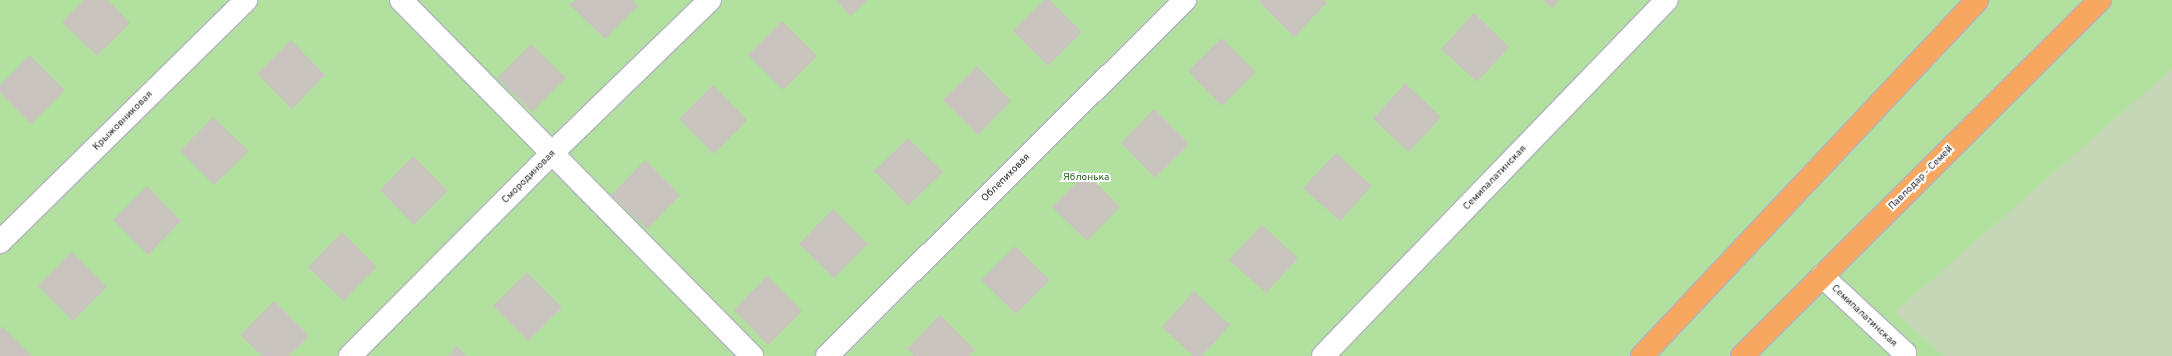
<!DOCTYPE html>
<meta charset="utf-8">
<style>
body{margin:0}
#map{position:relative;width:2172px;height:356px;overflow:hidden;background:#ede8df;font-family:Overpass,sans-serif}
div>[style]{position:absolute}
.green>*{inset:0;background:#b2e19f}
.cemetery>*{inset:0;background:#c5d6b7}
.building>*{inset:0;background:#c9c4be}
.roads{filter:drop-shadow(1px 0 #b2b5bf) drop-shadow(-1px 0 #b2b5bf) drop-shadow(0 1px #b2b5bf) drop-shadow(0 -1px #b2b5bf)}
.street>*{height:22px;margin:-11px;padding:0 11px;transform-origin:11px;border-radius:11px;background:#fff}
.highway>*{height:22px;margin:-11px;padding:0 11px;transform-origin:11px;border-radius:11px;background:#f7a760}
span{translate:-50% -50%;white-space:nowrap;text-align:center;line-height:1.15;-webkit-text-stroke:4px #fff;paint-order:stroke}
.street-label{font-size:10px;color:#2c2c2c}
.park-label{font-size:10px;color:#2a671e}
</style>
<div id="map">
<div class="green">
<i style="clip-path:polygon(0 0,2172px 0,2172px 356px,0 356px)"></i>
</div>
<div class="cemetery">
<i style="clip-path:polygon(2172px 69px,2172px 356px,1944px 356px,1895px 312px)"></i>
</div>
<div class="building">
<i style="clip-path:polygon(84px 0,108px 0,130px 23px,97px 56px,62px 22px)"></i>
<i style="clip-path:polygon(575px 0,633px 0,638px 6px,605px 39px,570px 5px)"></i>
<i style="clip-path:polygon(836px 0,867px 0,851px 16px)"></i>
<i style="clip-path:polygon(1044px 0,1050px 0,1082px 32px,1048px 66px,1013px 31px)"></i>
<i style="clip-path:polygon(1261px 0,1324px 0,1327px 3px,1294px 37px,1259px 2px)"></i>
<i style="clip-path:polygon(1543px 0,1559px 0,1552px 8px)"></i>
<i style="clip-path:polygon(1474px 13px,1509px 47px,1477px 82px,1441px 49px)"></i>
<i style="clip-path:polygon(782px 21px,817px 56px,783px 90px,748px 55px)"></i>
<i style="clip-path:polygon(1222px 38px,1256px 72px,1222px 106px,1188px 71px)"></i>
<i style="clip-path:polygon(291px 40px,325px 75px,292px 109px,257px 74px)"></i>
<i style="clip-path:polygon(531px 44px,566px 78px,532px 112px,497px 78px)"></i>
<i style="clip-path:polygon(30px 55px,65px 90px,31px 124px,0 93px,0 85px)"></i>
<i style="clip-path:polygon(977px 66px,1011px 101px,978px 135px,943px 100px)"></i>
<i style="clip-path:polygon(1405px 83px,1441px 117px,1409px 152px,1373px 119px)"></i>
<i style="clip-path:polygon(713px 85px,747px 120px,714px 154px,679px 119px)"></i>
<i style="clip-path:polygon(1154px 109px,1189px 144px,1155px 178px,1121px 143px)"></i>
<i style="clip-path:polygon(213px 117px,249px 151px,214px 185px,180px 151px)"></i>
<i style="clip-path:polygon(908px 138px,943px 172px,908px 206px,874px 171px)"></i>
<i style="clip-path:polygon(1336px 153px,1372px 186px,1340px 221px,1303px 188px)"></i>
<i style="clip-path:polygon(413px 156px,448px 191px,414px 225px,380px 190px)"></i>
<i style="clip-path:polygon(645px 160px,680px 195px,647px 229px,611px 195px)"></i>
<i style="clip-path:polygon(1086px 173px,1120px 207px,1087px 241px,1052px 207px)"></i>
<i style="clip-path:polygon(147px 186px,181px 221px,148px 255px,113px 220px)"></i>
<i style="clip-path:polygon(833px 209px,868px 244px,834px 278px,799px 244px)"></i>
<i style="clip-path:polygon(1262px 225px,1298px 258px,1266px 293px,1229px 260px)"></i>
<i style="clip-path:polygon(342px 232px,377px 267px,343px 301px,308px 267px)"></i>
<i style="clip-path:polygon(1015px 246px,1050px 280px,1016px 314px,981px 280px)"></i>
<i style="clip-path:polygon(72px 252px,107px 287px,73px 321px,38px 286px)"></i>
<i style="clip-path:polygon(527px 272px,562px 307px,528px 341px,493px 306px)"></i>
<i style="clip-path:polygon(767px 276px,802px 311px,768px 345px,734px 310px)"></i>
<i style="clip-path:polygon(1194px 291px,1230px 325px,1202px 356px,1193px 356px,1162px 327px)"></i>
<i style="clip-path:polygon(274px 301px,309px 336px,289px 356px,262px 356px,240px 335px)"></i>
<i style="clip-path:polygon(940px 315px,975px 350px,969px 356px,914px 356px,907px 349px)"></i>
<i style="clip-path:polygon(2px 326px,32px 356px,0 356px,0 329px)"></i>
<i style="clip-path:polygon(457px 346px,467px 356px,448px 356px)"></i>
</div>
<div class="roads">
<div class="street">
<i style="left:401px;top:0;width:500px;rotate:45.4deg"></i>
<i style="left:0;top:242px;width:345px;rotate:-44.5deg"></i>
<i style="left:1822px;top:276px;width:113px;rotate:42.9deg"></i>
<i style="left:1905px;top:353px;width:4px;rotate:124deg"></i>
<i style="left:350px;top:356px;width:286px;rotate:-45.1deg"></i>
<i style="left:552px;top:153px;width:220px;rotate:-44.1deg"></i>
<i style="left:827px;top:356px;width:505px;rotate:-44.84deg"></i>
<i style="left:1323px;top:356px;width:495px;rotate:-46deg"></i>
</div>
<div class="highway">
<i style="left:1642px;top:356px;width:489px;rotate:-46.7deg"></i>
<i style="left:1742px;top:356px;width:505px;rotate:-44.84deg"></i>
</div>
</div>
<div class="street-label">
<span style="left:123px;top:121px;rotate:-45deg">Крыжовниковая</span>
<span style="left:529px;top:177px;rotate:-45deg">Смородиновая</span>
<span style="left:1006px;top:178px;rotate:-45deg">Облепиховая</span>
<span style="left:1495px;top:178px;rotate:-46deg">Семипалатинская</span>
<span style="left:1921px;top:178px;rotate:-45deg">Павлодар - Семей</span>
<span style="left:1864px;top:316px;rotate:43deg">Семипалатинская</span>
</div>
<div class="park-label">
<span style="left:1086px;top:178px">Яблонька</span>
</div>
</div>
